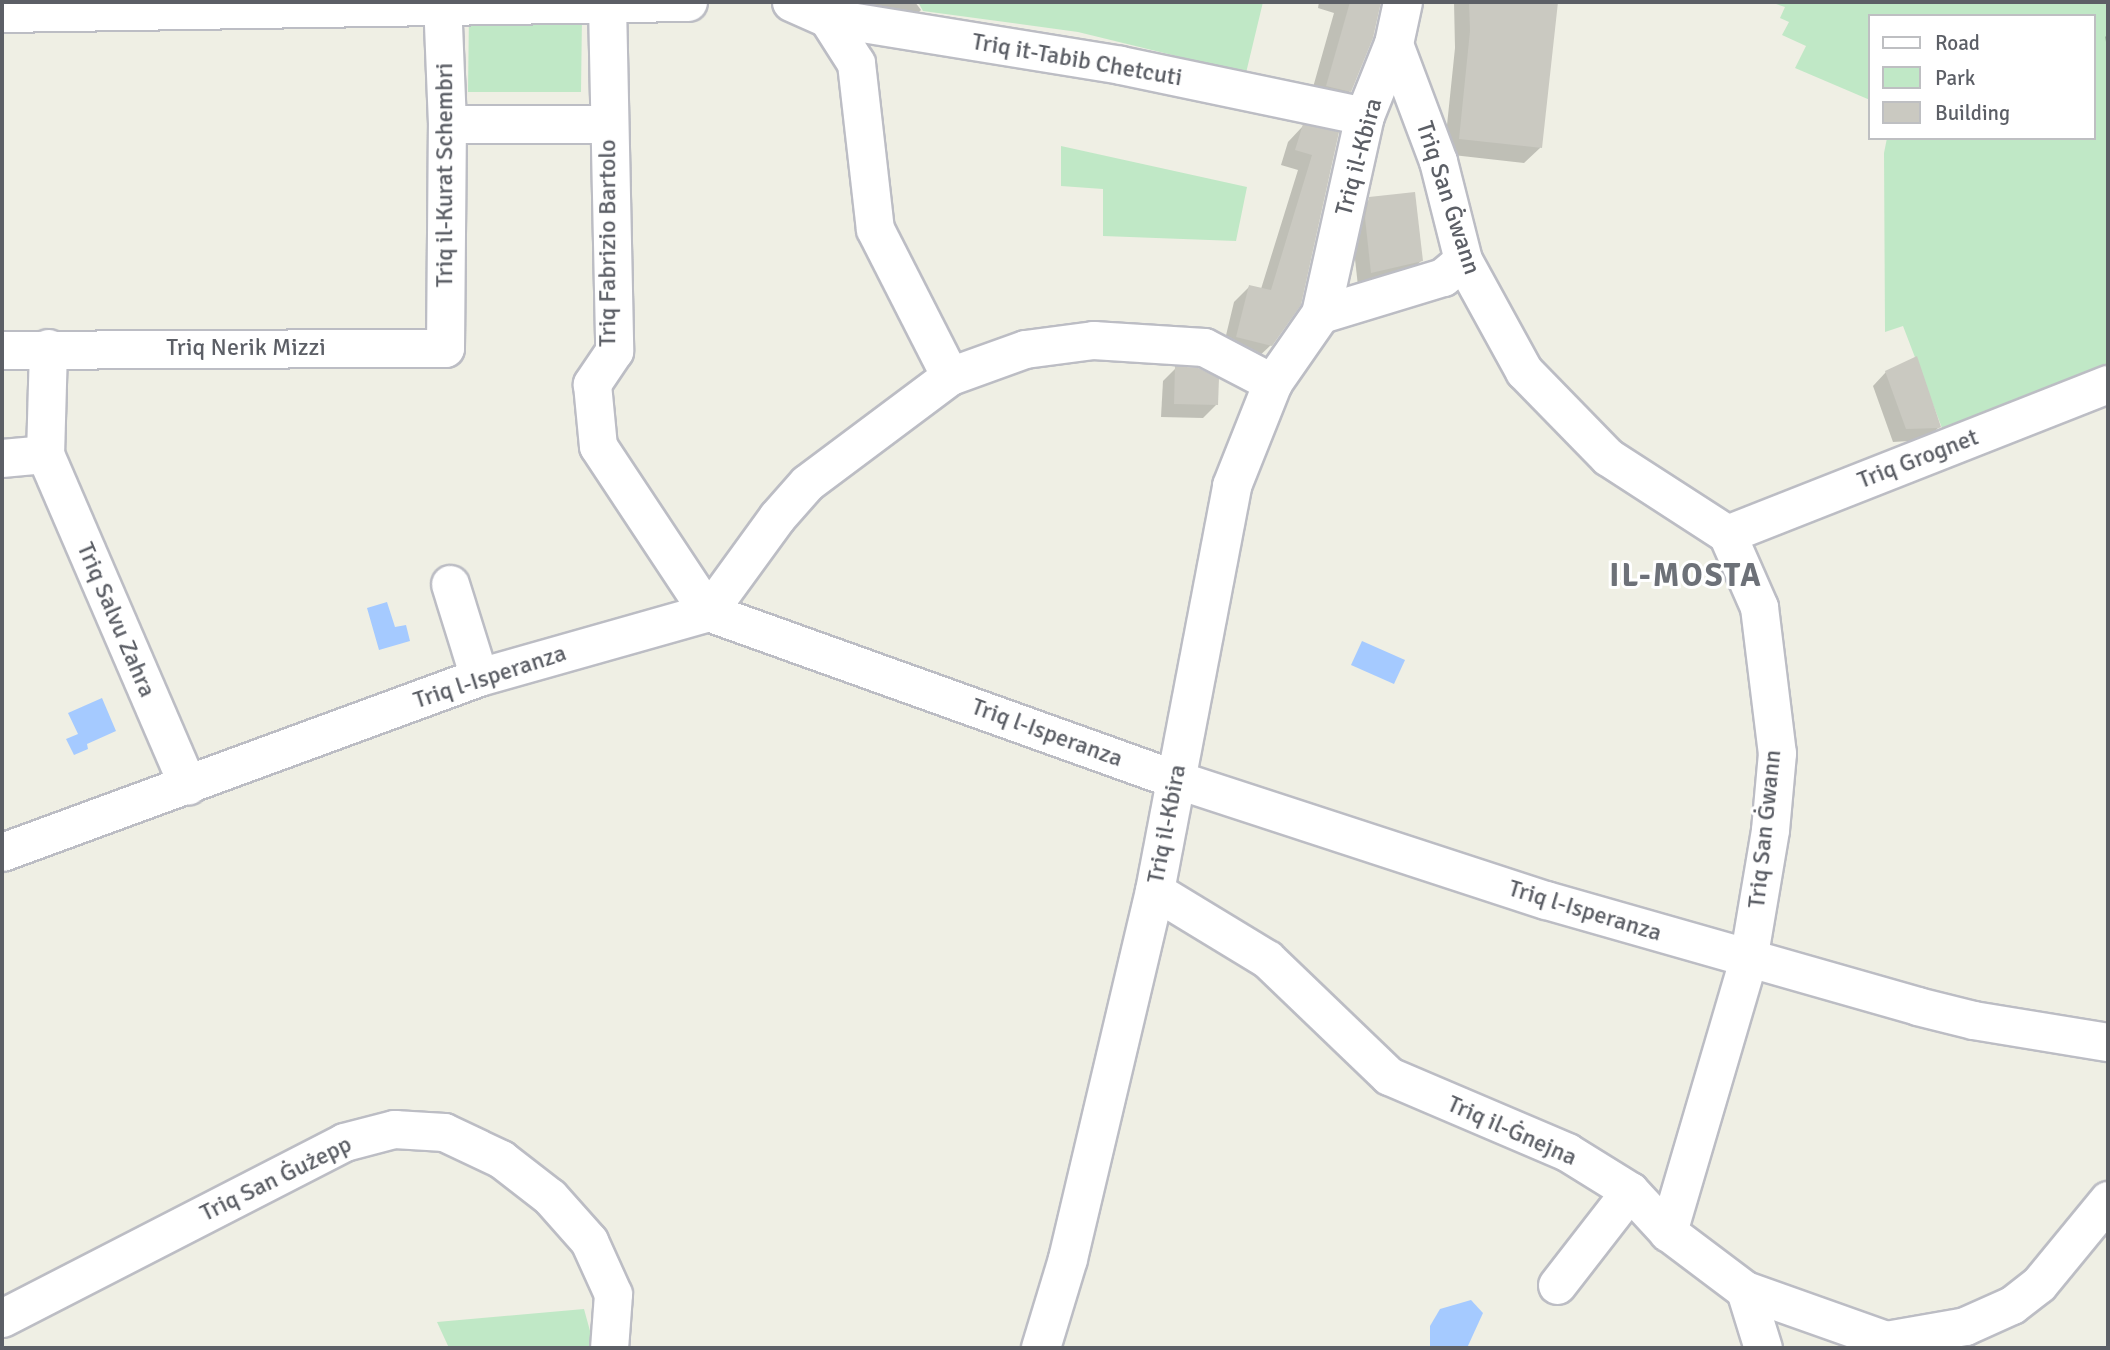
<!DOCTYPE html>
<meta charset="utf-8">
<style>
body{margin:0}
#map{position:relative;width:2110px;height:1350px;overflow:hidden;background:#efefe4;font-family:Signika,sans-serif}
div>[style]{position:absolute}
.green>*{inset:0;background:#c0e8c6}
.water>*{inset:0;background:#a5caff}
.shadow>*{inset:0;background:#0003}
.building>*{inset:0;background:#cac9c1}
.roads{filter:drop-shadow(2px 0 #bcbdc4) drop-shadow(-2px 0 #bcbdc4) drop-shadow(0 2px #bcbdc4) drop-shadow(0 -2px #bcbdc4)}
.minor>*{height:37px;margin:-18.5px;padding:0 18.5px;transform-origin:18.5px;border-radius:18.5px;background:#fff}
.secondary>*{height:38px;margin:-19px;padding:0 19px;transform-origin:19px;border-radius:19px;background:#fff}
span{translate:-50% -50%;white-space:nowrap;text-align:center;line-height:1.15;-webkit-text-stroke:6px #fff;paint-order:stroke}
.street-label{font-size:24px;color:#5c5f66}
.district-label{font-size:32px;color:#6d7178;font-weight:700;letter-spacing:2px}
.frame{position:absolute;inset:0;border:4px solid #5c5f66;pointer-events:none}
.legend{position:absolute;left:1868px;top:14px;width:228px;height:126px;box-sizing:border-box;background:#fff;border:2px solid #bebfc2;margin:0;padding:9px 12px;list-style:none;font-size:21px;color:#5c5f66}
.legend li{display:flex;align-items:center;gap:14px;height:35px}
.legend b{width:35px;border:2px solid #bebfc2}
</style>
<div id="map">
<div class="green">
<i style="clip-path:polygon(918px 2px,1263px 2px,1246px 73px,1078px 32px,923px 11px)"></i>
<i style="clip-path:polygon(1770px 2px,2108px 2px,2108px 364px,1942px 428px,1903px 326px,1885px 332px,1884px 153px,1887px 138px,2094px 138px,2094px 16px,1870px 16px,1870px 100px,1795px 68px,1806px 46px,1782px 35px,1789px 22px,1780px 18px,1785px 7px)"></i>
<i style="clip-path:polygon(469px 14px,582px 15px,581px 92px,468px 92px)"></i>
<i style="clip-path:polygon(1061px 146px,1247px 187px,1236px 241px,1103px 236px,1103px 189px,1061px 186px)"></i>
<i style="clip-path:polygon(584px 1309px,593px 1342px,591px 1348px,449px 1348px,437px 1322px)"></i>
</div>
<div class="water">
<i style="clip-path:polygon(387px 602px,395px 627px,406px 625px,410px 641px,379px 650px,367px 608px)"></i>
<i style="clip-path:polygon(1362px 641px,1405px 660px,1394px 684px,1351px 665px)"></i>
<i style="clip-path:polygon(102px 698px,116px 731px,87px 744px,88px 749px,74px 755px,66px 739px,78px 734px,68px 713px)"></i>
<i style="clip-path:polygon(1471px 1300px,1483px 1313px,1467px 1348px,1430px 1348px,1430px 1326px,1440px 1309px)"></i>
</div>
<div class="shadow">
<i style="clip-path:polygon(841px 2px,915px 2px,921px 10px,908px 23px)"></i>
<i style="clip-path:polygon(1319px 2px,1379px 2px,1371px 37px,1350px 91px,1331px 110px,1308px 105px,1334px 13px,1318px 8px)"></i>
<i style="clip-path:polygon(1454px 2px,1557px 2px,1540px 148px,1524px 163px,1444px 154px,1455px 48px)"></i>
<i style="clip-path:polygon(2108px 34px,2108px 52px,2105px 37px)"></i>
<i style="clip-path:polygon(1303px 126px,1337px 133px,1271px 345px,1255px 360px,1222px 352px,1234px 302px,1250px 286px,1261px 289px,1298px 170px,1281px 165px,1288px 142px)"></i>
<i style="clip-path:polygon(1370px 199px,1421px 261px,1407px 274px,1358px 286px,1352px 232px,1357px 212px)"></i>
<i style="clip-path:polygon(1176px 368px,1216px 405px,1203px 418px,1161px 417px,1163px 381px)"></i>
<i style="clip-path:polygon(1886px 372px,1939px 427px,1926px 440px,1893px 442px,1873px 386px)"></i>
</div>
<div class="building">
<i style="clip-path:polygon(1350px 2px,1381px 2px,1373px 38px,1351px 92px,1326px 86px)"></i>
<i style="clip-path:polygon(1469px 2px,1558px 2px,1542px 148px,1459px 139px,1470px 31px)"></i>
<i style="clip-path:polygon(1303px 124px,1339px 132px,1301px 305px,1272px 346px,1236px 337px,1249px 285px,1271px 290px,1312px 155px,1295px 150px)"></i>
<i style="clip-path:polygon(1415px 192px,1423px 261px,1371px 273px,1365px 218px,1369px 197px)"></i>
<i style="clip-path:polygon(1917px 356px,1941px 427px,1939px 428px,1906px 429px,1885px 371px)"></i>
<i style="clip-path:polygon(1175px 366px,1198px 368px,1219px 378px,1218px 405px,1174px 404px)"></i>
</div>
<div class="roads">
<div class="minor">
<i style="left:791px;top:2px;width:37px;rotate:24deg"></i>
<i style="left:825px;top:17px;width:299px;rotate:9.2deg"></i>
<i style="left:1120px;top:65px;width:250px;rotate:11.8deg"></i>
<i style="left:607px;top:4px;width:347px;rotate:88.8deg"></i>
<i style="left:614px;top:351px;width:40px;rotate:124deg"></i>
<i style="left:592px;top:384px;width:62px;rotate:84.5deg"></i>
<i style="left:598px;top:446px;width:199px;rotate:56.5deg"></i>
<i style="left:708px;top:612px;width:117px;rotate:-54deg"></i>
<i style="left:777px;top:517px;width:45px;rotate:-48.6deg"></i>
<i style="left:807px;top:483px;width:179px;rotate:-36.8deg"></i>
<i style="left:950px;top:376px;width:80px;rotate:-19.8deg"></i>
<i style="left:1025px;top:349px;width:69px;rotate:-7.5deg"></i>
<i style="left:1093px;top:340px;width:111px;rotate:3.6deg"></i>
<i style="left:1204px;top:347px;width:78px;rotate:27.6deg"></i>
<i style="left:819px;top:5px;width:69px;rotate:57.5deg"></i>
<i style="left:856px;top:63px;width:167px;rotate:83.5deg"></i>
<i style="left:875px;top:229px;width:165px;rotate:63deg"></i>
<i style="left:2px;top:13px;width:686px;rotate:-0.92deg"></i>
<i style="left:1394px;top:44px;width:125px;rotate:69.4deg"></i>
<i style="left:1438px;top:161px;width:102px;rotate:75.8deg"></i>
<i style="left:1463px;top:260px;width:127px;rotate:61.2deg"></i>
<i style="left:1524px;top:371px;width:120px;rotate:45.7deg"></i>
<i style="left:1608px;top:457px;width:142px;rotate:32.9deg"></i>
<i style="left:1727px;top:534px;width:80px;rotate:66.3deg"></i>
<i style="left:1759px;top:607px;width:147px;rotate:83deg"></i>
<i style="left:1777px;top:753px;width:77px;rotate:95.2deg"></i>
<i style="left:1770px;top:830px;width:132px;rotate:99.6deg"></i>
<i style="left:1748px;top:960px;width:284px;rotate:106.4deg"></i>
<i style="left:447px;top:124px;width:160px"></i>
<i style="left:1321px;top:314px;width:127px;rotate:-16.9deg"></i>
<i style="left:1443px;top:277px;width:26px;rotate:-40deg"></i>
<i style="left:48px;top:348px;width:106px;rotate:91.6deg"></i>
<i style="left:45px;top:454px;width:361px;rotate:66.7deg"></i>
<i style="left:2px;top:350px;width:443px;rotate:-0.3deg"></i>
<i style="left:445px;top:348px;width:224px;rotate:-89.5deg"></i>
<i style="left:447px;top:124px;width:122px;rotate:-92.3deg"></i>
<i style="left:2px;top:458px;width:43px;rotate:-5.3deg"></i>
<i style="left:1727px;top:534px;width:409px;rotate:-21.5deg"></i>
<i style="left:450px;top:584px;width:97px;rotate:72.7deg"></i>
<i style="left:2px;top:852px;width:508px;rotate:-20.15deg"></i>
<i style="left:479px;top:677px;width:238px;rotate:-15.8deg"></i>
<i style="left:708px;top:612px;width:496px;rotate:19.7deg"></i>
<i style="left:1175px;top:779px;width:390px;rotate:18.1deg"></i>
<i style="left:1546px;top:900px;width:386px;rotate:15.9deg"></i>
<i style="left:1917px;top:1006px;width:58px;rotate:14deg"></i>
<i style="left:1973px;top:1020px;width:137px;rotate:9.3deg"></i>
<i style="left:1155px;top:891px;width:131px;rotate:31.3deg"></i>
<i style="left:1267px;top:959px;width:169px;rotate:43.8deg"></i>
<i style="left:1389px;top:1076px;width:194px;rotate:23.1deg"></i>
<i style="left:1567px;top:1152px;width:74px;rotate:31.8deg"></i>
<i style="left:1630px;top:1191px;width:56px;rotate:47.2deg"></i>
<i style="left:1668px;top:1232px;width:96px;rotate:37deg"></i>
<i style="left:1745px;top:1290px;width:150px;rotate:19.5deg"></i>
<i style="left:1886px;top:1340px;width:80px;rotate:-10deg"></i>
<i style="left:1965px;top:1326px;width:51px;rotate:-24.1deg"></i>
<i style="left:2012px;top:1305px;width:34px;rotate:-38deg"></i>
<i style="left:2039px;top:1284px;width:109px;rotate:-50.6deg"></i>
<i style="left:1557px;top:1285px;width:119px;rotate:-52.2deg"></i>
<i style="left:1745px;top:1290px;width:61px;rotate:72.8deg"></i>
<i style="left:2px;top:1318px;width:385px;rotate:-27.2deg"></i>
<i style="left:344px;top:1142px;width:52px;rotate:-14.6deg"></i>
<i style="left:394px;top:1129px;width:50px;rotate:3.4deg"></i>
<i style="left:444px;top:1132px;width:63px;rotate:25.3deg"></i>
<i style="left:501px;top:1159px;width:62px;rotate:37.8deg"></i>
<i style="left:550px;top:1197px;width:59px;rotate:48.4deg"></i>
<i style="left:589px;top:1241px;width:58px;rotate:65.6deg"></i>
<i style="left:613px;top:1294px;width:54px;rotate:94.2deg"></i>
</div>
<div class="secondary">
<i style="left:1041px;top:1348px;width:93px;rotate:-73.1deg"></i>
<i style="left:1068px;top:1259px;width:378px;rotate:-76.7deg"></i>
<i style="left:1155px;top:891px;width:412px;rotate:-79.2deg"></i>
<i style="left:1232px;top:486px;width:111px;rotate:-68.3deg"></i>
<i style="left:1273px;top:383px;width:84px;rotate:-55.2deg"></i>
<i style="left:1321px;top:314px;width:203px;rotate:-77.5deg"></i>
<i style="left:1365px;top:116px;width:78px;rotate:-68.1deg"></i>
<i style="left:1394px;top:44px;width:43px;rotate:-77.9deg"></i>
</div>
</div>
<div class="street-label">
<span style="left:1077px;top:60px;rotate:10deg">Triq it-Tabib Chetcuti</span>
<span style="left:1359px;top:157px;rotate:-75deg">Triq il-Kbira</span>
<span style="left:445px;top:175px;rotate:-90deg">Triq il-Kurat Schembri</span>
<span style="left:1448px;top:198px;rotate:72deg">Triq San Ġwann</span>
<span style="left:608px;top:243px;rotate:-90deg">Triq Fabrizio Bartolo</span>
<span style="left:246px;top:348px">Triq Nerik Mizzi</span>
<span style="left:1918px;top:459px;rotate:-21deg">Triq Grognet</span>
<span style="left:116px;top:620px;rotate:67deg">Triq Salvu Zahra</span>
<span style="left:490px;top:677px;rotate:-18deg">Triq l-Isperanza</span>
<span style="left:1047px;top:733px;rotate:20deg">Triq l-Isperanza</span>
<span style="left:1167px;top:824px;rotate:-79deg">Triq il-Kbira</span>
<span style="left:1765px;top:829px;rotate:-84deg">Triq San Ġwann</span>
<span style="left:1585px;top:911px;rotate:17deg">Triq l-Isperanza</span>
<span style="left:1512px;top:1131px;rotate:24deg">Triq il-Ġnejna</span>
<span style="left:276px;top:1179px;rotate:-26deg">Triq San Ġużepp</span>
</div>
<div class="district-label">
<span style="left:1686px;top:576px">IL-MOSTA</span>
</div>
<div class="frame"></div>
<ul class="legend">
<li><b style="height:9px;background:#fff"></b>Road</li>
<li><b style="height:19px;background:#c0e8c6"></b>Park</li>
<li><b style="height:19px;background:#cac9c1"></b>Building</li>
</ul>
</div>
